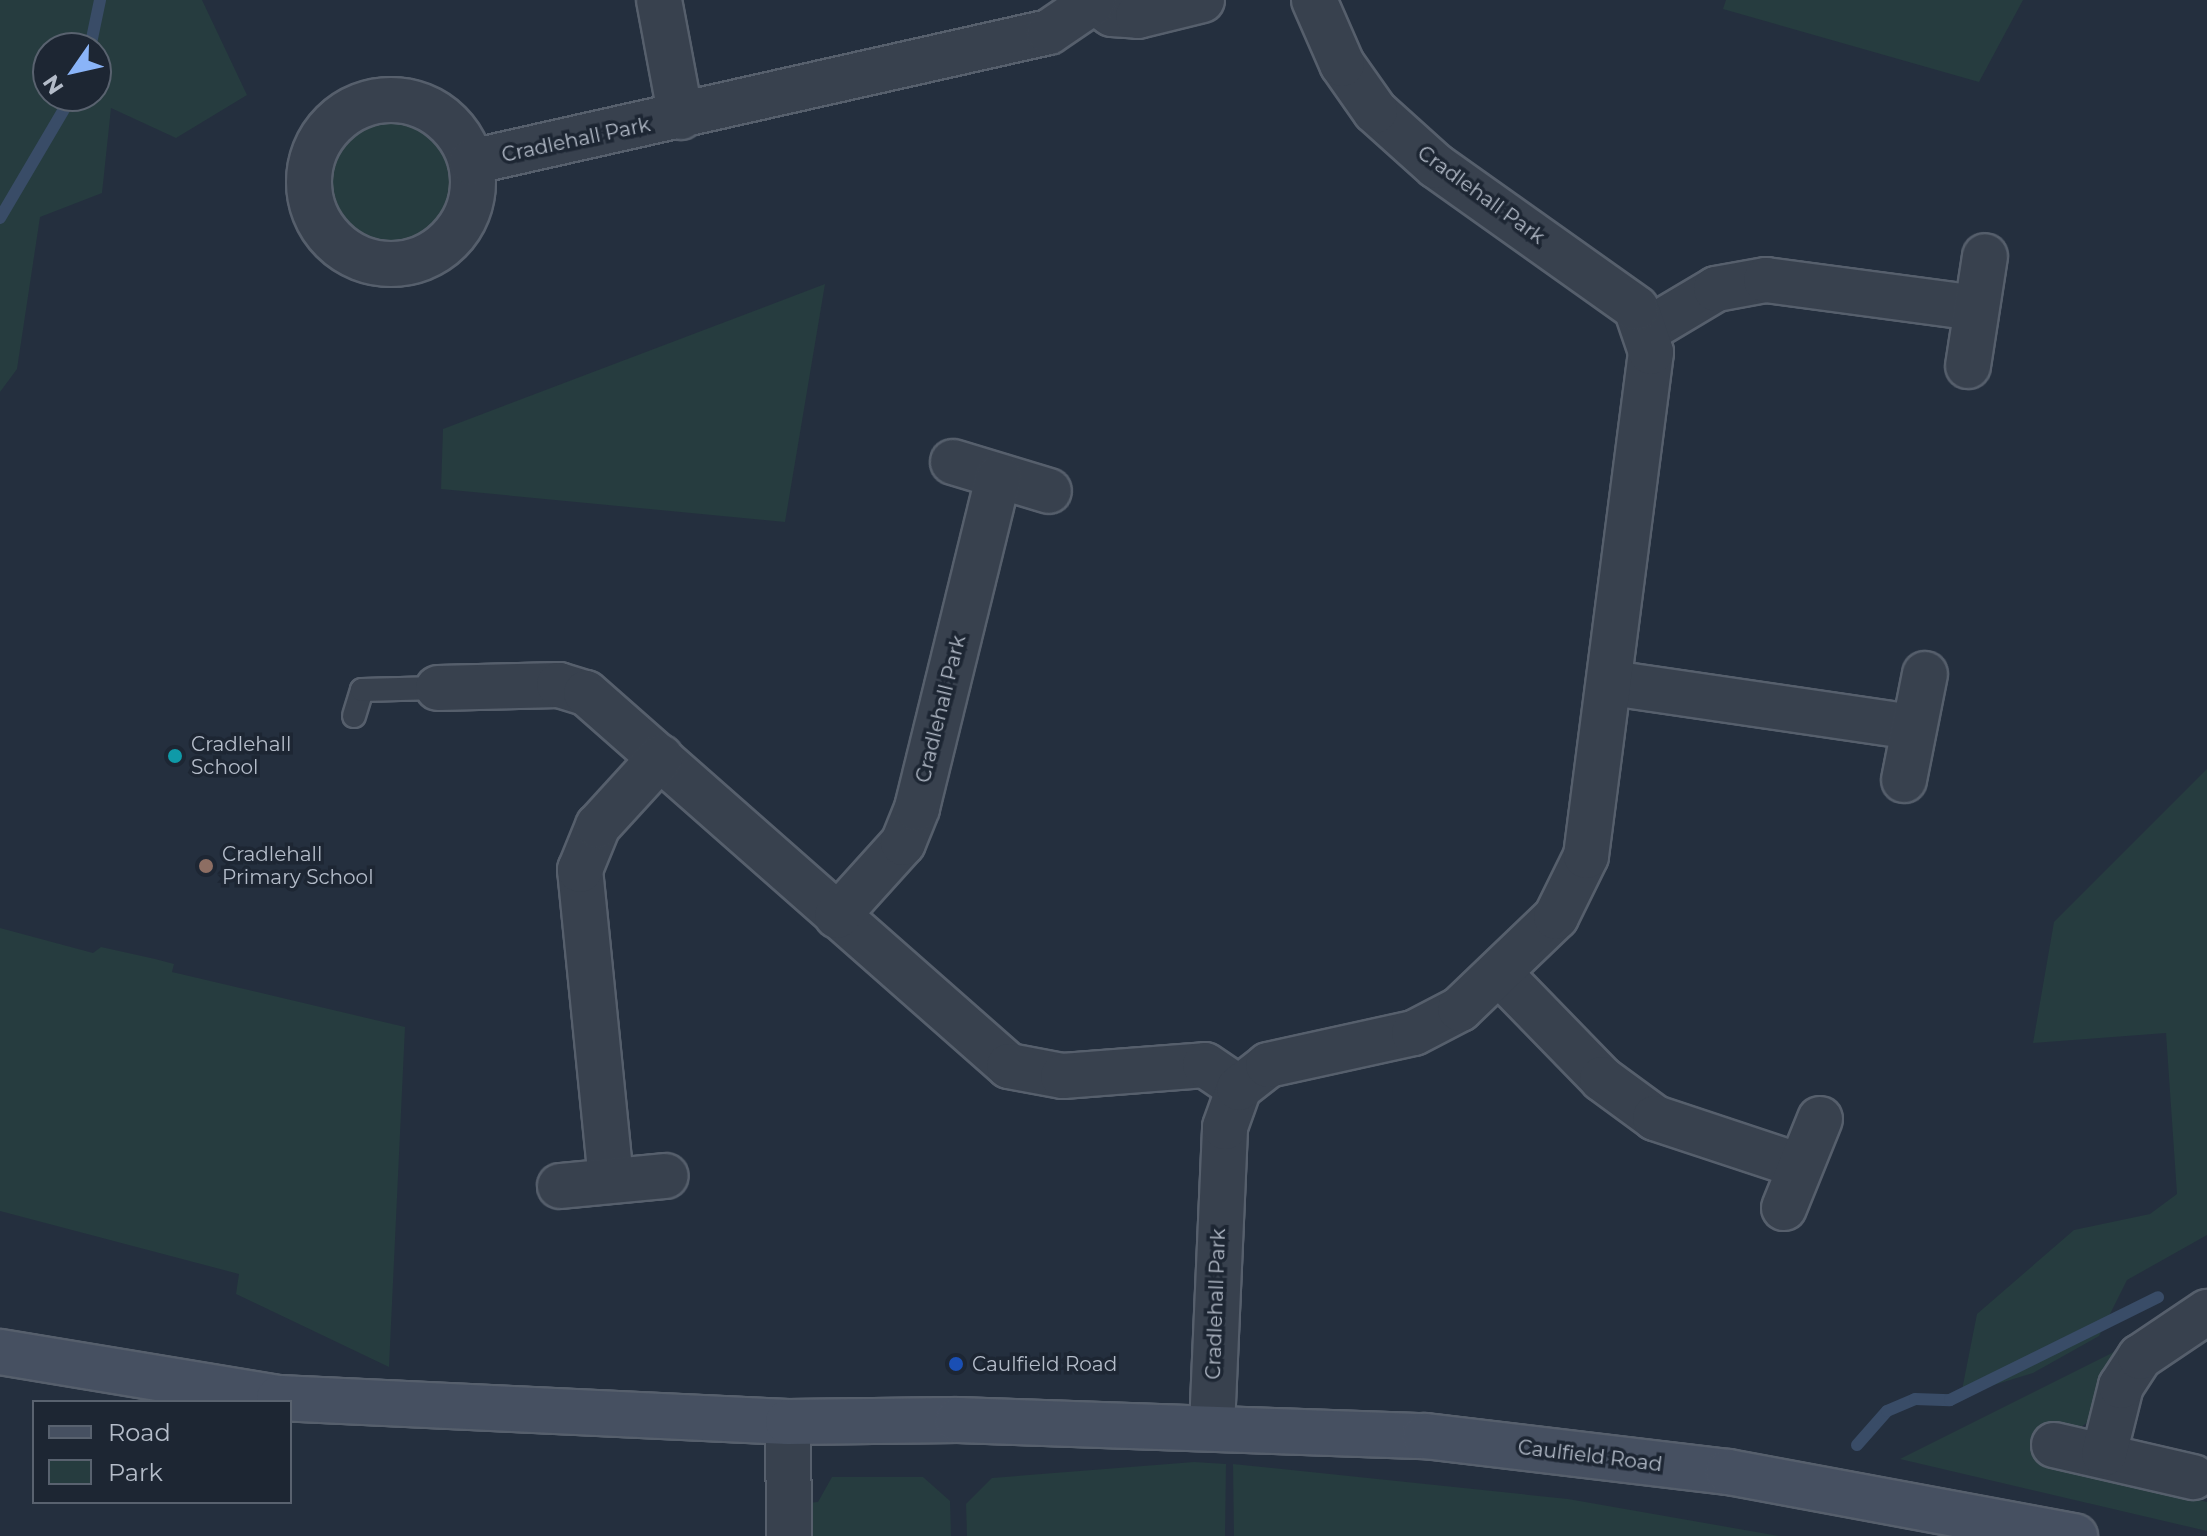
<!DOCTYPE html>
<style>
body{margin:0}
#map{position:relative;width:2207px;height:1536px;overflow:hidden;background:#242f3e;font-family:Montserrat,sans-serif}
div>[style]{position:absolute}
.green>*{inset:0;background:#263c3f}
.round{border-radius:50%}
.stream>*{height:12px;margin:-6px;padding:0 6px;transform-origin:6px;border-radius:6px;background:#394c67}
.roads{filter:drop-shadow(2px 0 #565f6c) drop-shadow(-2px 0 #565f6c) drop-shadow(0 2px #565f6c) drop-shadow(0 -2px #565f6c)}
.lane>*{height:22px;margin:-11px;padding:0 11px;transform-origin:11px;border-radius:11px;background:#38414e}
.street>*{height:44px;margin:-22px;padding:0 22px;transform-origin:22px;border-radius:22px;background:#38414e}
.street>.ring{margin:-22px;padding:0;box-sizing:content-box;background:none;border:44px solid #38414e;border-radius:50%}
.secondary>*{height:44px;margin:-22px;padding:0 22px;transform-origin:22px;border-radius:22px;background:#465061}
.dots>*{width:22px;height:22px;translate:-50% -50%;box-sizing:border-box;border:4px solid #1d2633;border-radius:50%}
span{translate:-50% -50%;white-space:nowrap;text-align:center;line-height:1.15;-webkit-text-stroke:7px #1d2633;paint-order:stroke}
.street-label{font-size:20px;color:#b4bcc9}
.poi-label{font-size:20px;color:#b4bcc9}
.left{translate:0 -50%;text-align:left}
.legend{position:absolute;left:32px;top:1400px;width:260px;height:104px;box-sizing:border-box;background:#1d2633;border:2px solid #59626f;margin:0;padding:10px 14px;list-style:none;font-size:24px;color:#b4bcc9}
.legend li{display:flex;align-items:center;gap:16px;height:40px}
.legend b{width:40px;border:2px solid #59626f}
.north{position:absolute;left:32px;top:32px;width:80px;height:80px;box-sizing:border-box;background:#1d2633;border:2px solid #59626f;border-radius:50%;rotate:236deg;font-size:22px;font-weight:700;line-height:32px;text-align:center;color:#b4bcc9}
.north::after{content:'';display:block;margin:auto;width:28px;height:36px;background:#8ab4f8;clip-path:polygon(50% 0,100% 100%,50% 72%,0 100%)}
</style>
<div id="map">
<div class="green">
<i style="clip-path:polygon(evenodd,0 0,202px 0,247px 95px,176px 138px,111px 108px,102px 193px,40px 217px,17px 369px,0 392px,0 0,48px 48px,96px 48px,96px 96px,48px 96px,48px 48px)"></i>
<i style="clip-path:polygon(1726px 0,2023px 0,1979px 82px,1723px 9px)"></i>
<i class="round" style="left:329px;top:120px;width:124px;height:124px"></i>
<i style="clip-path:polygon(825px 284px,785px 522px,441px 489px,443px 429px)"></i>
<i style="clip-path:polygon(2207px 769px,2207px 1235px,2127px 1280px,2099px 1336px,2033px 1373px,1961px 1395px,1977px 1314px,2074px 1230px,2150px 1214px,2177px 1194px,2166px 1033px,2033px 1043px,2054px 922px)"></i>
<i style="clip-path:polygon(0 928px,93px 953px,101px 947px,155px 959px,174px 964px,172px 972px,405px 1027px,389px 1367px,236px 1294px,239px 1274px,0 1211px)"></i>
<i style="clip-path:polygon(2130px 1344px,2094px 1418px,2039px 1456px,2207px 1502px,2207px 1531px,1900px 1459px)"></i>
<i style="clip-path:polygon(1194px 1462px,1226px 1464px,1225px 1536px,967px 1536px,966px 1504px,992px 1478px)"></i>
<i style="clip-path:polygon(1233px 1464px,1568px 1499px,1779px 1536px,1234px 1536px)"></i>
<i style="clip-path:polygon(832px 1477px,923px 1477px,950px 1501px,951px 1536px,808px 1536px,808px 1503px,818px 1502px)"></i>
</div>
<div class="stream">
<i style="left:90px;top:48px;width:49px;rotate:-78.2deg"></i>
<i style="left:0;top:218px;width:142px;rotate:-59.5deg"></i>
<i style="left:1857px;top:1445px;width:45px;rotate:-48.6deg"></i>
<i style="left:1887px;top:1411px;width:30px;rotate:-23deg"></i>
<i style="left:1915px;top:1399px;width:35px;rotate:2deg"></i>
<i style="left:1950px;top:1400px;width:232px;rotate:-26.3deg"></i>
</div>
<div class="roads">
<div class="lane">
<i style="left:354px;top:716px;width:27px;rotate:-73deg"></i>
<i style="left:362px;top:690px;width:76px;rotate:-1.5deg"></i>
</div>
<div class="street">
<i style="left:659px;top:0;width:119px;rotate:79.4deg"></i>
<i style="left:1092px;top:0;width:24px;rotate:35deg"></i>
<i style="left:1112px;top:14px;width:26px;rotate:4deg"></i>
<i style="left:1138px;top:16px;width:66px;rotate:-14deg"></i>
<i class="ring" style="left:309px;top:100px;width:120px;height:120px"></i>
<i style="left:471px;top:162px;width:592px;rotate:-12.68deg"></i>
<i style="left:1049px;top:32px;width:53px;rotate:-34.3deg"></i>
<i style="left:1649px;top:329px;width:78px;rotate:-30.8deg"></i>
<i style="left:1716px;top:289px;width:51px;rotate:-10.2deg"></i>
<i style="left:1766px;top:280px;width:211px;rotate:7.6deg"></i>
<i style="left:1968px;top:366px;width:111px;rotate:-81.2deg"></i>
<i style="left:953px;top:462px;width:100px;rotate:16.8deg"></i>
<i style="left:1611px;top:683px;width:305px;rotate:8.3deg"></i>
<i style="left:438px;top:688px;width:121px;rotate:-1.4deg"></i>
<i style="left:559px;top:685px;width:28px;rotate:17deg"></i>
<i style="left:586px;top:693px;width:564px;rotate:41.41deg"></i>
<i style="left:1009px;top:1066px;width:55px;rotate:10.5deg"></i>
<i style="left:1063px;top:1076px;width:142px;rotate:-4.4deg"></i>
<i style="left:1205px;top:1065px;width:41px;rotate:34.1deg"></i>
<i style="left:1904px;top:780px;width:108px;rotate:-78.8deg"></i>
<i style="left:837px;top:916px;width:98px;rotate:-47.9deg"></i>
<i style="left:903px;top:843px;width:38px;rotate:-68deg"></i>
<i style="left:917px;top:808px;width:341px;rotate:-76.2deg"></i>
<i style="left:1502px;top:976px;width:144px;rotate:45.8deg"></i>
<i style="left:1602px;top:1079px;width:66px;rotate:36.3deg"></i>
<i style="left:1655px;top:1118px;width:153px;rotate:18.3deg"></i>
<i style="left:611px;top:1180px;width:312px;rotate:-95.7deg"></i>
<i style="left:580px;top:870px;width:48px;rotate:-67.8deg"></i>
<i style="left:598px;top:826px;width:93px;rotate:-47.6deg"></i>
<i style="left:560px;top:1186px;width:106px;rotate:-5.4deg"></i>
<i style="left:1784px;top:1208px;width:96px;rotate:-68deg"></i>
<i style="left:788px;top:1422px;width:114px;rotate:89.5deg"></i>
<i style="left:1212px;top:1427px;width:300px;rotate:-87.5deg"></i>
<i style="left:1225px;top:1127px;width:41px;rotate:-70.3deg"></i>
<i style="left:1239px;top:1088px;width:37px;rotate:-38deg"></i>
<i style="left:1268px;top:1065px;width:149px;rotate:-12.4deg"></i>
<i style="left:1414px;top:1033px;width:52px;rotate:-27.6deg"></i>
<i style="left:1460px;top:1009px;width:133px;rotate:-43.8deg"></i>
<i style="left:1556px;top:917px;width:68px;rotate:-63.8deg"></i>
<i style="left:1586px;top:856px;width:508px;rotate:-82.65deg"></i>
<i style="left:1651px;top:352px;width:46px;rotate:-108.8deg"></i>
<i style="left:1636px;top:308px;width:245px;rotate:-144.6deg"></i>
<i style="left:1436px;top:166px;width:82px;rotate:-138deg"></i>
<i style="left:1375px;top:111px;width:57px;rotate:-125.1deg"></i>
<i style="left:1342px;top:64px;width:70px;rotate:-113.6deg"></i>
<i style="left:2054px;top:1445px;width:143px;rotate:13deg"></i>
<i style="left:2104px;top:1454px;width:70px;rotate:-76deg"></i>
<i style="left:2121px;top:1386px;width:35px;rotate:-57deg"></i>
<i style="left:2140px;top:1357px;width:81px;rotate:-33.9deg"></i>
</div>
<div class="secondary">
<i style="left:0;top:1352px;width:283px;rotate:9.4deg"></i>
<i style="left:279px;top:1398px;width:510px;rotate:2.7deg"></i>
<i style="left:788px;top:1422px;width:170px;rotate:-0.7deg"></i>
<i style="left:958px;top:1420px;width:467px;rotate:2deg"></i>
<i style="left:1425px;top:1436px;width:305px;rotate:6.8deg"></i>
<i style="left:1728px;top:1472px;width:353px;rotate:10.5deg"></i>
</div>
</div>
<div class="dots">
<i style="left:175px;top:756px;background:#0f9aa8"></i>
<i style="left:206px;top:866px;background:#8d6e63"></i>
<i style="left:956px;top:1364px;background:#1a4fb4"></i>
</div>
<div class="street-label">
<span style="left:576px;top:140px;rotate:-12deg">Cradlehall Park</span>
<span style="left:1481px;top:195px;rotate:36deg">Cradlehall Park</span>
<span style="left:941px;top:709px;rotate:-76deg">Cradlehall Park</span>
<span style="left:1216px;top:1304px;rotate:-88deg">Cradlehall Park</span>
<span style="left:1590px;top:1456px;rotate:7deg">Caulfield Road</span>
</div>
<div class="poi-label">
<span class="left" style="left:191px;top:756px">Cradlehall<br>School</span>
<span class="left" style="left:222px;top:866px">Cradlehall<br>Primary School</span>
<span class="left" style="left:972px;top:1364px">Caulfield Road</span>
</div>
<ul class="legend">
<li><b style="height:10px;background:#465061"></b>Road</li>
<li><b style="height:22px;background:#263c3f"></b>Park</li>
</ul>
<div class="north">N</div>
</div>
